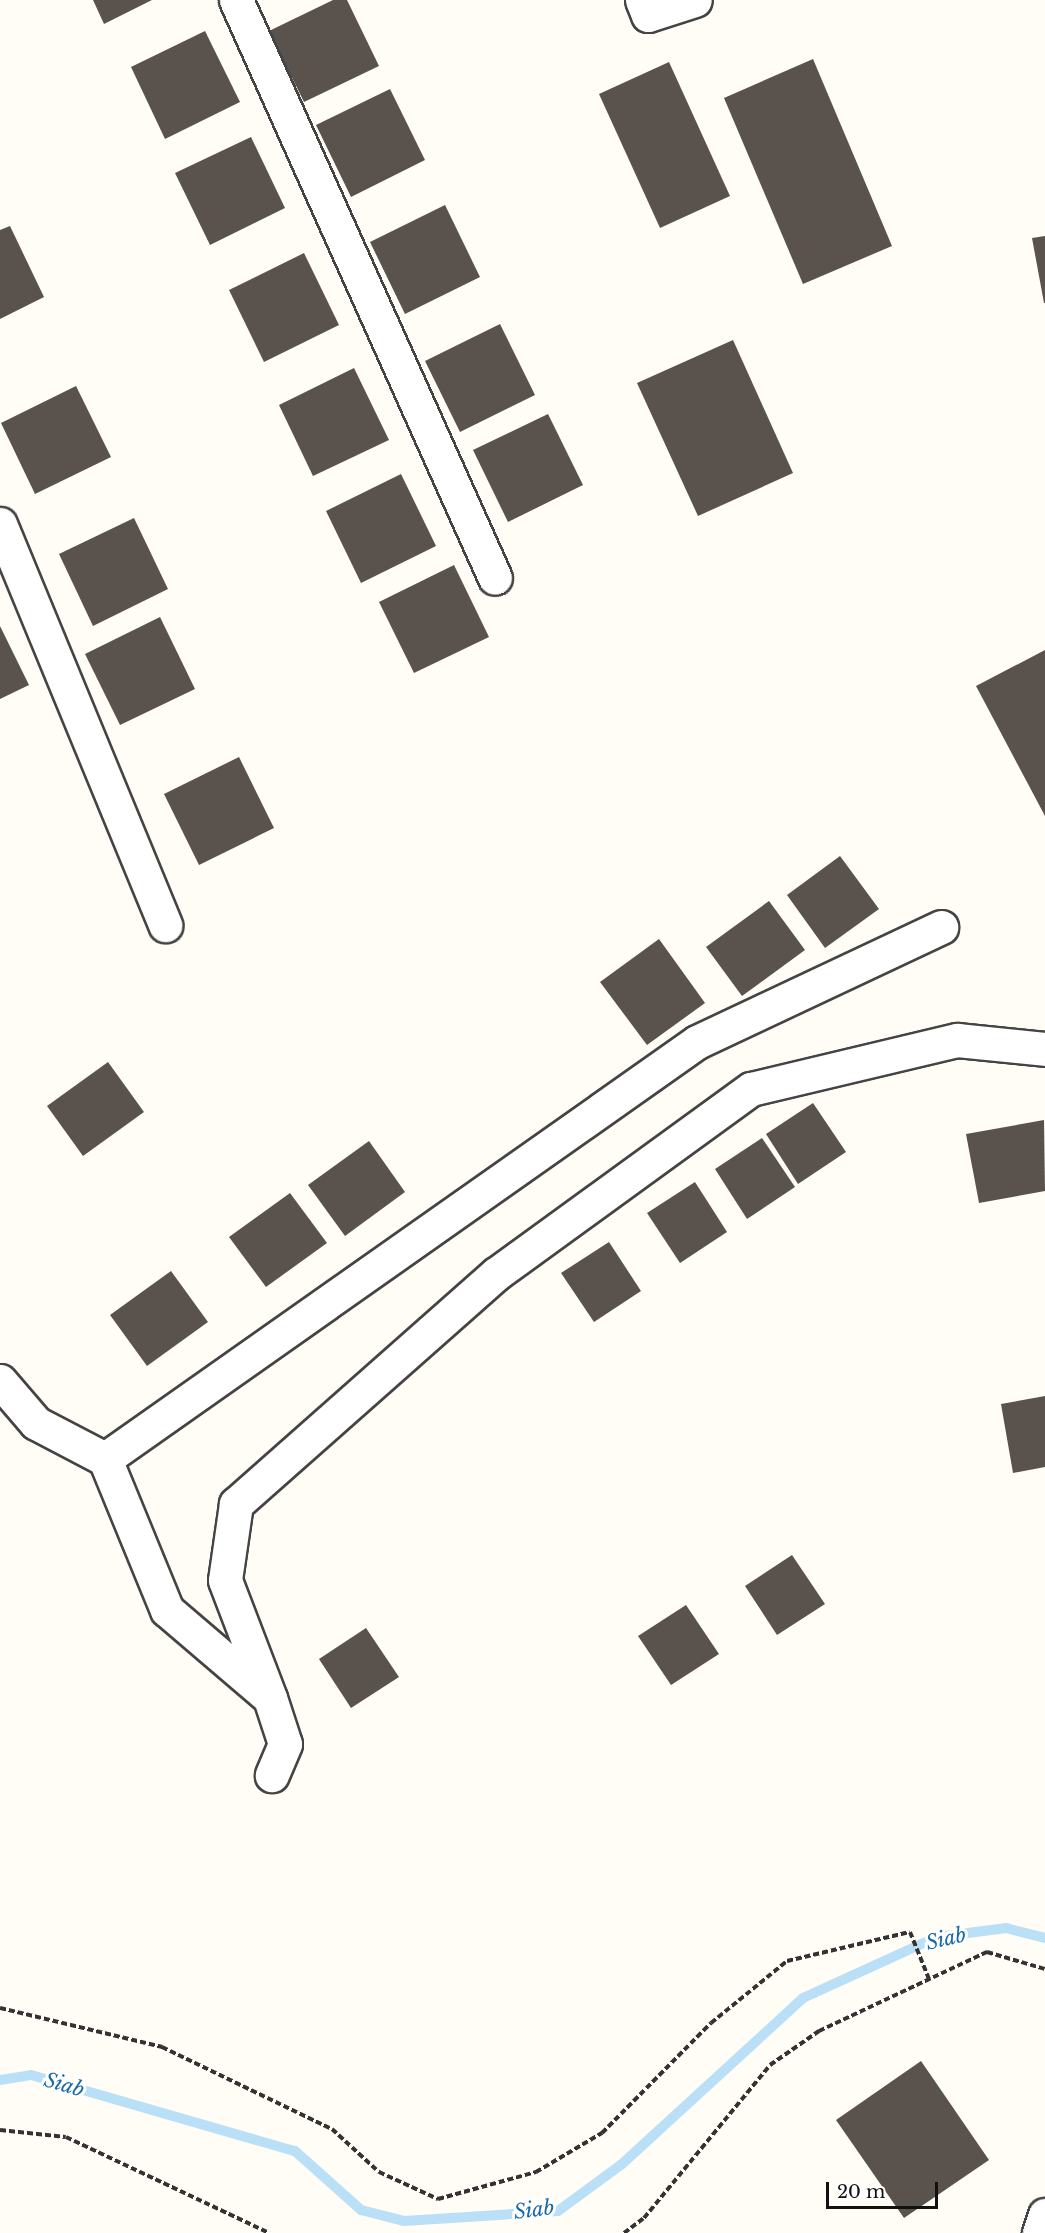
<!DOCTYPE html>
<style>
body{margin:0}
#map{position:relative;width:1045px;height:2233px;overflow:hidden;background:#fffdf5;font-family:"Libre Baskerville",serif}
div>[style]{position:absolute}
.stream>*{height:10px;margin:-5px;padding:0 5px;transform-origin:5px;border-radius:5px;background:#b9e0f7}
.building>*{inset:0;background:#5a524d}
.path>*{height:4px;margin-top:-2px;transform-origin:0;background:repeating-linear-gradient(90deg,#333 0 6px,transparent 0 9px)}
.roads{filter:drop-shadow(2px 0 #444) drop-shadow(-2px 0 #444) drop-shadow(0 2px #444) drop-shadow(0 -2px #444)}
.minor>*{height:33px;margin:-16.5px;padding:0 16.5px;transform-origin:16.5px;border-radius:16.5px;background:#fff}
span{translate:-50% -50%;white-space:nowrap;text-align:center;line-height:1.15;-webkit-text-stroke:6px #fff;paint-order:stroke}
.water-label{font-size:20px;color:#1768a6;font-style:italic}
.scale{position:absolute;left:826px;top:2182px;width:112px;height:27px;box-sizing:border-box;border:3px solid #111;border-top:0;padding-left:8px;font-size:18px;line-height:21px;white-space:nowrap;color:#111;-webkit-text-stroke:4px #fff;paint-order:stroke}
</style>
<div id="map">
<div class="stream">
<i style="left:0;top:2080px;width:31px;rotate:-9deg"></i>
<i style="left:31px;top:2075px;width:275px;rotate:16.1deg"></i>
<i style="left:295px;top:2151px;width:89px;rotate:41.8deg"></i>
<i style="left:361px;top:2210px;width:44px;rotate:14.3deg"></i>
<i style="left:404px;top:2221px;width:154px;rotate:-3.7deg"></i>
<i style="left:558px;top:2211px;width:79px;rotate:-36.3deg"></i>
<i style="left:622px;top:2164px;width:246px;rotate:-42.5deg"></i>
<i style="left:803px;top:1998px;width:147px;rotate:-24.5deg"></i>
<i style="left:937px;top:1937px;width:70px;rotate:-7.4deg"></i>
<i style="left:1006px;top:1928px;width:40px;rotate:14.4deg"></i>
</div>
<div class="building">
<i style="clip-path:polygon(93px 0,152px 0,104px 24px)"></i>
<i style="clip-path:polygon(333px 0,347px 0,379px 66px,304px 102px,269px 31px)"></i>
<i style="clip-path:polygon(205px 31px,240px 102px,165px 139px,131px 67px)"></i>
<i style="clip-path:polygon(813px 59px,892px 246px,803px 284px,724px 98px)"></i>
<i style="clip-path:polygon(669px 62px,730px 196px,660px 228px,599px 94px)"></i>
<i style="clip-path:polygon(390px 89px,425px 160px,351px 197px,316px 125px)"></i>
<i style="clip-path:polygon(251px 137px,285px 208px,210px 245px,175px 173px)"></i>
<i style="clip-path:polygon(445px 205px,480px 277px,405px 314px,370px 242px)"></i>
<i style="clip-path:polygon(10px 226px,44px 297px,0 319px,0 230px)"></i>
<i style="clip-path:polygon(1045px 236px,1045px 303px,1044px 303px,1032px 238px)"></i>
<i style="clip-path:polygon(304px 253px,339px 325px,264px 362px,229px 290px)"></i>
<i style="clip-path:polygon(500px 324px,535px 395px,460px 432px,425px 361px)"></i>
<i style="clip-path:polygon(733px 340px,793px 473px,698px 516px,637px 383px)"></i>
<i style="clip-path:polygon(354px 368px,389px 440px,313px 476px,279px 405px)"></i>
<i style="clip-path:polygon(76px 386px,111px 457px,35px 494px,1px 423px)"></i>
<i style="clip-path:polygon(548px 414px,583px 485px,508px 522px,473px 450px)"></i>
<i style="clip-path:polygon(401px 474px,436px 546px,361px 583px,326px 511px)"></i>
<i style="clip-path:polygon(134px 518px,168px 589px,93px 626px,59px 554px)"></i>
<i style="clip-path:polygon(454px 565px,489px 637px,414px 673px,379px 602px)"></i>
<i style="clip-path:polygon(160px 617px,195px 689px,120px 725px,85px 654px)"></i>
<i style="clip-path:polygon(0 626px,29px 685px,0 699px)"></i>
<i style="clip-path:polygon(1045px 650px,1045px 816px,976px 686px)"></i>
<i style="clip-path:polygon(239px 757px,274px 828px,199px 865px,164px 794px)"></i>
<i style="clip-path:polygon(840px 856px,879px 909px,825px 948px,787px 895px)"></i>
<i style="clip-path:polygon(769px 901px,805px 950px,742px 996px,706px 947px)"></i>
<i style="clip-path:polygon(659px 939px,705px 1003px,647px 1045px,600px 982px)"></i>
<i style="clip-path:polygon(108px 1062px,144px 1112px,83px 1156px,47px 1106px)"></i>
<i style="clip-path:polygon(813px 1103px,846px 1152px,798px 1184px,766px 1134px)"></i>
<i style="clip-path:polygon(1044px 1120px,1045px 1191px,979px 1203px,966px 1134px)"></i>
<i style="clip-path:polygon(762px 1138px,795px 1187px,747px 1219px,715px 1169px)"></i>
<i style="clip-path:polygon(369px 1141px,405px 1192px,345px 1236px,308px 1185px)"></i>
<i style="clip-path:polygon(695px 1182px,727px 1232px,680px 1263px,647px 1213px)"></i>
<i style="clip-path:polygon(290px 1193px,327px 1243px,266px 1287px,229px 1237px)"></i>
<i style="clip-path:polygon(609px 1242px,641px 1291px,594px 1322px,561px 1273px)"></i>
<i style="clip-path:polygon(171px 1271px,208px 1322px,147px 1366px,110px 1315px)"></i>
<i style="clip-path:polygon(1045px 1396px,1045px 1467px,1013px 1473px,1001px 1404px)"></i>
<i style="clip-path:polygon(792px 1555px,825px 1604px,777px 1635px,745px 1586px)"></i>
<i style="clip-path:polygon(686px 1605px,719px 1654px,671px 1685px,638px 1636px)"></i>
<i style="clip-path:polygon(366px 1628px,399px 1677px,351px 1708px,319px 1659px)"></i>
<i style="clip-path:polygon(921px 2061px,989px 2160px,904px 2218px,836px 2120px)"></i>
</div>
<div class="path">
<i style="left:0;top:2008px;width:167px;rotate:13.5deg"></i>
<i style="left:162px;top:2047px;width:189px;rotate:25.8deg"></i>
<i style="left:332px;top:2129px;width:64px;rotate:42.5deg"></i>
<i style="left:379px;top:2172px;width:65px;rotate:24.6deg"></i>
<i style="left:438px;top:2199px;width:102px;rotate:-15.4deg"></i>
<i style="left:536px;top:2172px;width:77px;rotate:-30.6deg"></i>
<i style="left:602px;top:2133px;width:155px;rotate:-45.3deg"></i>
<i style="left:711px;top:2023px;width:98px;rotate:-39.2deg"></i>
<i style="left:787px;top:1961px;width:126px;rotate:-13.3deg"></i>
<i style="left:910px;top:1932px;width:51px;rotate:68deg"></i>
<i style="left:0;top:2130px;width:66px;rotate:6.1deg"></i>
<i style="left:66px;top:2137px;width:225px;rotate:25.3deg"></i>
<i style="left:624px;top:2233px;width:25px;rotate:-37deg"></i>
<i style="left:644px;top:2218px;width:198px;rotate:-50.5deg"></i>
<i style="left:770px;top:2065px;width:60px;rotate:-34.8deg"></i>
<i style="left:819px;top:2031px;width:186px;rotate:-25.2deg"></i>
<i style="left:987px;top:1952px;width:60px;rotate:16.3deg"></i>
</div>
<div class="roads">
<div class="minor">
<i style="left:236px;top:0;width:633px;rotate:65.86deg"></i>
<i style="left:642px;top:0;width:16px;rotate:68deg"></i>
<i style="left:648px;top:15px;width:49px;rotate:-17.7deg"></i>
<i style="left:0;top:524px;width:434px;rotate:67.6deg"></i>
<i style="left:0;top:1381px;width:55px;rotate:49.4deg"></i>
<i style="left:36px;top:1423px;width:78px;rotate:27.6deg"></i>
<i style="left:105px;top:1459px;width:163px;rotate:67.7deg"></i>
<i style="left:167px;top:1610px;width:135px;rotate:40.5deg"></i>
<i style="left:270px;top:1698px;width:126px;rotate:-110.9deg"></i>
<i style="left:225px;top:1580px;width:77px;rotate:-81.8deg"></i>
<i style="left:236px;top:1504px;width:347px;rotate:-41.5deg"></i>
<i style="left:496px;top:1274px;width:315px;rotate:-36deg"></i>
<i style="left:751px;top:1089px;width:212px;rotate:-13.4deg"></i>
<i style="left:957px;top:1040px;width:88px;rotate:5.8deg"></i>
<i style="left:105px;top:1459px;width:724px;rotate:-35.16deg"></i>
<i style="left:697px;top:1042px;width:270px;rotate:-25.2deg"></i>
<i style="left:270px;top:1698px;width:48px;rotate:71.9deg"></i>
<i style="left:285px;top:1744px;width:34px;rotate:113deg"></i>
<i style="left:1039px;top:2233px;width:19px;rotate:-72deg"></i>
</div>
</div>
<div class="water-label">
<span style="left:946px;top:1939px;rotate:-13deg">Siab</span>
<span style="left:64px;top:2085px;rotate:16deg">Siab</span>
<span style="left:534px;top:2210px;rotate:-7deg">Siab</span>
</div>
<div class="scale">20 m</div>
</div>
